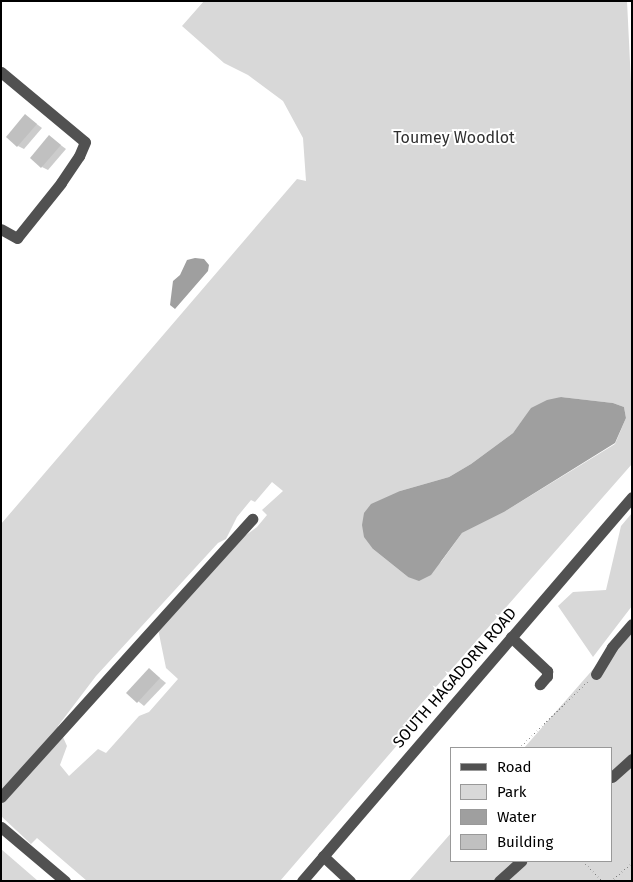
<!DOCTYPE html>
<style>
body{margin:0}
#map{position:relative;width:633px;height:882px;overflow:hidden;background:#fff;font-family:"Fira Sans",sans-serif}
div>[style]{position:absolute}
.green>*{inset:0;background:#d8d8d8}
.water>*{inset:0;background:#9f9f9f}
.shadow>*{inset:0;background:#0003}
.building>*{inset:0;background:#c0c0c0}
.path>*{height:1px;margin-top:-0.5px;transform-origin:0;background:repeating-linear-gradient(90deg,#737373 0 1px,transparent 0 3.5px)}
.minor>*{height:11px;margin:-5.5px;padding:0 5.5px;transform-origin:5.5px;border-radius:5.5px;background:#515151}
span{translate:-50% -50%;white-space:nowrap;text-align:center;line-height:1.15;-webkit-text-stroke:4px #fff;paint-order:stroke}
.park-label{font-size:16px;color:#2f2f2f}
.street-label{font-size:16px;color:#000}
.frame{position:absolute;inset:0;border:2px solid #000;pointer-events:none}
.legend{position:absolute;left:450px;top:747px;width:162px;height:115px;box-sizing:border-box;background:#fff;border:1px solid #999;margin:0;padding:6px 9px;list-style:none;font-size:15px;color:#000}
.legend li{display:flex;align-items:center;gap:10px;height:25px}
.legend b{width:25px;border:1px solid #999}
</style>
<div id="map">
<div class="green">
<i style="clip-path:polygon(evenodd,204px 1px,627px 1px,632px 103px,632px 464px,414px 712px,418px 721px,280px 881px,87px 881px,37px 838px,31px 844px,1px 816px,1px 524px,297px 179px,306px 181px,303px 138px,283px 101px,248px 75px,224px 63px,182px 26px,204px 1px,561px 397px,613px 403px,624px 407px,626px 418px,615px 444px,504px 512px,462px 533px,441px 562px,408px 577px,373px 549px,400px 491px,449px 477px,471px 464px,513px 433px,522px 421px,561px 397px,204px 1px,272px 482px,283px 491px,262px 510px,267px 515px,257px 527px,234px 544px,158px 629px,166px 668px,178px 679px,149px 712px,139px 716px,106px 753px,98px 749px,69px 776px,60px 765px,67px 746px,58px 726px,96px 676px,218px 543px,226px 539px,237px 517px,251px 500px,255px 502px,272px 482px)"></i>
<i style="clip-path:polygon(632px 513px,632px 606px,593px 657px,558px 606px,573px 592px,606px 590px,621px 526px)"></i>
<i style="clip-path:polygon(632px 620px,632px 881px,409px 881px,452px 832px,452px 861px,612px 861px,612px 748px,524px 748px,617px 642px)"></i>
<i style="clip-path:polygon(1px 849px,38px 881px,1px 881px)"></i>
</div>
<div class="water">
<i style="clip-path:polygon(195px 258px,204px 259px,209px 265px,208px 271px,175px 309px,170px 305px,173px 281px,180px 275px,187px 260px)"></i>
<i style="clip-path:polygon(561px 397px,613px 403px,624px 407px,626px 418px,615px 443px,504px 512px,462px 533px,431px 575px,419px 581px,408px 577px,373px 549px,364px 537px,362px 525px,364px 513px,371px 504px,400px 491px,449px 477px,471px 464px,513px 433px,531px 408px,547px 400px)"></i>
</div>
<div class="shadow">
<i style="clip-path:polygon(26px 116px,42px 128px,24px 149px,18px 146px)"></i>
<i style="clip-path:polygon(50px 137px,66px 149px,48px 170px,42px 167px)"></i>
<i style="clip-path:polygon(150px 670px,166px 683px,144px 706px,128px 693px)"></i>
</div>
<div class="building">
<i style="clip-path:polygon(25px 114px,37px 124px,17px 147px,6px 137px)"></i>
<i style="clip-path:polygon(49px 135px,61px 145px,41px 168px,30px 158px)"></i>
<i style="clip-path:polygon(149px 668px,160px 678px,137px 703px,126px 693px)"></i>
</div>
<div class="path">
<i style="left:519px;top:748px;width:96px;rotate:-44.2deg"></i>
<i style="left:583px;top:861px;width:28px;rotate:46deg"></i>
<i style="left:611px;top:881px;width:28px;rotate:-41deg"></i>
<i style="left:630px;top:881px;width:4px;rotate:-56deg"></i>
</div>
<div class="minor">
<i style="left:1px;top:72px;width:109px;rotate:39.8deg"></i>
<i style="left:85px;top:142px;width:15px;rotate:113deg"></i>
<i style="left:79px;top:156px;width:32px;rotate:124deg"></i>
<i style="left:61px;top:183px;width:70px;rotate:128.7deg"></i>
<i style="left:17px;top:238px;width:18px;rotate:-151deg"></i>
<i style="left:511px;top:637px;width:50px;rotate:43.4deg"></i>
<i style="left:547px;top:671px;width:5px;rotate:90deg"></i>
<i style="left:547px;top:676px;width:11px;rotate:131deg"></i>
<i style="left:596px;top:674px;width:31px;rotate:-59deg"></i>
<i style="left:612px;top:647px;width:30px;rotate:-49deg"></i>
<i style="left:612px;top:777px;width:27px;rotate:-42deg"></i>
<i style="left:1px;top:797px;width:375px;rotate:-47.9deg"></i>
<i style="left:1px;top:827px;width:84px;rotate:40.2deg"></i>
<i style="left:323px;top:856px;width:37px;rotate:43deg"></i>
<i style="left:302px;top:881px;width:506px;rotate:-49.33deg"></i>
<i style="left:499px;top:881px;width:30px;rotate:-42deg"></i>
</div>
<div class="park-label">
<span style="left:454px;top:138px">Toumey Woodlot</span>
</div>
<div class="street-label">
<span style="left:455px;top:678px;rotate:-49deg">SOUTH HAGADORN ROAD</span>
</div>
<div class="frame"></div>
<ul class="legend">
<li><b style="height:6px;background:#515151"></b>Road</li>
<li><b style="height:14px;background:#d8d8d8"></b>Park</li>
<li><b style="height:14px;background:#9f9f9f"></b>Water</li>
<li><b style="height:14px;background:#c0c0c0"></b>Building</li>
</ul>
</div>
